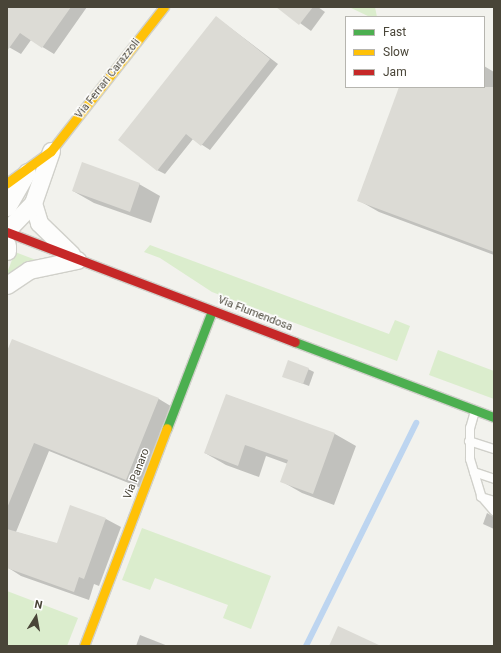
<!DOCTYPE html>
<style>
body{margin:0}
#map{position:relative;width:501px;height:653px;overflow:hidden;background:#f2f2ed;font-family:Roboto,sans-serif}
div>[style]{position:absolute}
.green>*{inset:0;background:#dbedcd}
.shadow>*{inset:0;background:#0003}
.stream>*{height:6px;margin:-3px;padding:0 3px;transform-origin:3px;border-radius:3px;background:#bdd5f0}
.building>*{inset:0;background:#dcdbd5}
.roads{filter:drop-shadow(1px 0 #d0d0ca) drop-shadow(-1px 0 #d0d0ca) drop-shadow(0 1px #d0d0ca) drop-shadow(0 -1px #d0d0ca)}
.lane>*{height:8px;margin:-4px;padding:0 4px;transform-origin:4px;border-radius:4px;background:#fdfdfc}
.street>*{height:17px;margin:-8.5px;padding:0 8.5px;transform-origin:8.5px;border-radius:8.5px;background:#fdfdfc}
.fast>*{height:9px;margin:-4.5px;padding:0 4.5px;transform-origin:4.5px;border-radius:4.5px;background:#4caf50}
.slow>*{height:9px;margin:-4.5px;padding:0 4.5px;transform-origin:4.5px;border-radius:4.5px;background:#ffc107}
.jam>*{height:9px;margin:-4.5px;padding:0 4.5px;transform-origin:4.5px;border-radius:4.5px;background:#c62828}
span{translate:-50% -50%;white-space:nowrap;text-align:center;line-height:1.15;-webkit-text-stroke:3px #fff;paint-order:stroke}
.street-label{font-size:11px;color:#494538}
.frame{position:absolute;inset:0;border:8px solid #494538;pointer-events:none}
.legend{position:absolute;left:345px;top:16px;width:140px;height:72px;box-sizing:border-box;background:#fff;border:1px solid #b6b5af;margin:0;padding:5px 7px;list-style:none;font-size:12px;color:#494538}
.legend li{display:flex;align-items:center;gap:8px;height:20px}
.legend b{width:20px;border:1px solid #b6b5af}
.north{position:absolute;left:16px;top:597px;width:40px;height:40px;-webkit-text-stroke:3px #fff;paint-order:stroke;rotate:11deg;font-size:11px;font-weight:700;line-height:16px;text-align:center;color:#494538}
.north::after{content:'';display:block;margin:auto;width:14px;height:18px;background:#494538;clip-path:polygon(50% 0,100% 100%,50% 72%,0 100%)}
</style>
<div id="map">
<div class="green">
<i style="clip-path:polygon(349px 7px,375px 7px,377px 17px,370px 17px)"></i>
<i style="clip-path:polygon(150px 245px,389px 334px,395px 320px,410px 326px,397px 361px,212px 292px,160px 258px,144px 252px)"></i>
<i style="clip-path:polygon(15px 252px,36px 260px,7px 275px,7px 273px)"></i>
<i style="clip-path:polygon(438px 350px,494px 371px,494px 399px,429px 375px)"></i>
<i style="clip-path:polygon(142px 528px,271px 576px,251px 629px,223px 618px,228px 605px,155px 578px,150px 590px,122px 580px)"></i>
<i style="clip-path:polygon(7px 591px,78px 618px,67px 646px,7px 646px)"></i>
</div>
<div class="shadow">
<i style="clip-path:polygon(7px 7px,87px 7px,54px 54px,31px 40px,21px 54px,7px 46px)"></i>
<i style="clip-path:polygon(278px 7px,318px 7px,325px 12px,311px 31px)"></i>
<i style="clip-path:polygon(216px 17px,278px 64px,210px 150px,193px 139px,165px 174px,157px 170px)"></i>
<i style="clip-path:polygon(484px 66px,494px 72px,494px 255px,379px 212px,358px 200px,400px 87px,484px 87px)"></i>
<i style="clip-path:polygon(139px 184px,160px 196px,151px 223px,94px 203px,73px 191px)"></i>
<i style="clip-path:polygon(12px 341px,159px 399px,174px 408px,141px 488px,49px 451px,16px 532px,57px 544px,106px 519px,121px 527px,99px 586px,94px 584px,89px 600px,21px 576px,7px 567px,7px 353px)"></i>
<i style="clip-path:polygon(308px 369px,314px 372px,309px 386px,283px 376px)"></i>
<i style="clip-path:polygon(227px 395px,335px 434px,356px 446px,334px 505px,302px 493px,281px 481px,288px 464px,266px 456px,259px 477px,226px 465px,205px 453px)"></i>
<i style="clip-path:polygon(487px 513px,494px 517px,494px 529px,483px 524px)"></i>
<i style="clip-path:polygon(140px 635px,168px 646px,136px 646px)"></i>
</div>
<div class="stream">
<i style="left:306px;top:646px;width:249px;rotate:-63.7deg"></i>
</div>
<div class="building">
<i style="clip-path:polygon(7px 7px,71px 7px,42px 48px,20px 33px,7px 51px)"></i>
<i style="clip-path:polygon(276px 7px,313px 7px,299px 25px)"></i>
<i style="clip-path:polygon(216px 16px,270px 59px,201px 146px,186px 134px,157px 171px,118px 140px)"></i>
<i style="clip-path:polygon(399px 87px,494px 87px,494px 252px,357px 201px)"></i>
<i style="clip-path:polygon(82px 162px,140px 183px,130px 212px,72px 191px)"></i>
<i style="clip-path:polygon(12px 339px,159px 398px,126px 480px,34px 443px,7px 508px,7px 351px)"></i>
<i style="clip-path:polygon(288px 360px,309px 368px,303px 384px,282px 377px)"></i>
<i style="clip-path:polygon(226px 394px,335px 433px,313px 494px,280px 482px,288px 460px,245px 445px,238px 466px,204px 453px)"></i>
<i style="clip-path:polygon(70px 505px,106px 518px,84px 579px,79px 577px,74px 592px,7px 568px,7px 529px,57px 543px)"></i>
<i style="clip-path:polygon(338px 626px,381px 646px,329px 646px)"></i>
</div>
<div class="roads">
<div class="lane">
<i style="left:475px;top:411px;width:18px;rotate:106deg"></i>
<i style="left:470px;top:428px;width:31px;rotate:90deg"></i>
<i style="left:470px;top:459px;width:39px;rotate:73deg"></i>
<i style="left:481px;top:496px;width:20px;rotate:49deg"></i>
<i style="left:469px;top:441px;width:26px;rotate:18deg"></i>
<i style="left:474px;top:472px;width:21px;rotate:19deg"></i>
<i style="left:481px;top:497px;width:14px;rotate:17deg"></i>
</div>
<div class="street">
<i style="left:51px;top:151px;width:55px;rotate:109.1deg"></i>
<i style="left:33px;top:203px;width:21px;rotate:73deg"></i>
<i style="left:39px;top:223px;width:45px;rotate:44.1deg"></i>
<i style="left:7px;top:207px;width:40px;rotate:-60.3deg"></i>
<i style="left:7px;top:230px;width:37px;rotate:-46deg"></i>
<i style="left:7px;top:245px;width:6px;rotate:90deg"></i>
<i style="left:7px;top:285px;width:27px;rotate:-34deg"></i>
<i style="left:29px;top:270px;width:49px;rotate:-11.8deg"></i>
</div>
<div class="fast">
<i style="left:295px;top:342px;width:213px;rotate:20.7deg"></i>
<i style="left:167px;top:428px;width:125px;rotate:-69deg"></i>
</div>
<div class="slow">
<i style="left:7px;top:183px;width:54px;rotate:-36deg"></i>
<i style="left:51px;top:151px;width:183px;rotate:-51.9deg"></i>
<i style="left:84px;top:646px;width:233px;rotate:-69.2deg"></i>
</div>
<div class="jam">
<i style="left:7px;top:232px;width:308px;rotate:20.9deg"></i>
</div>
</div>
<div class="street-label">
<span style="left:108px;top:79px;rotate:-52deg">Via Ferrari Carazzoli</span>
<span style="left:255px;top:314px;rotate:21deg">Via Flumendosa</span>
<span style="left:137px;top:474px;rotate:-69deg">Via Panaro</span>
</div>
<div class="frame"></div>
<ul class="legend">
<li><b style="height:5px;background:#4caf50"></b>Fast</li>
<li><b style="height:5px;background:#ffc107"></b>Slow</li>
<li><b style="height:5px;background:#c62828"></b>Jam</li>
</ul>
<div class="north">N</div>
</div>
